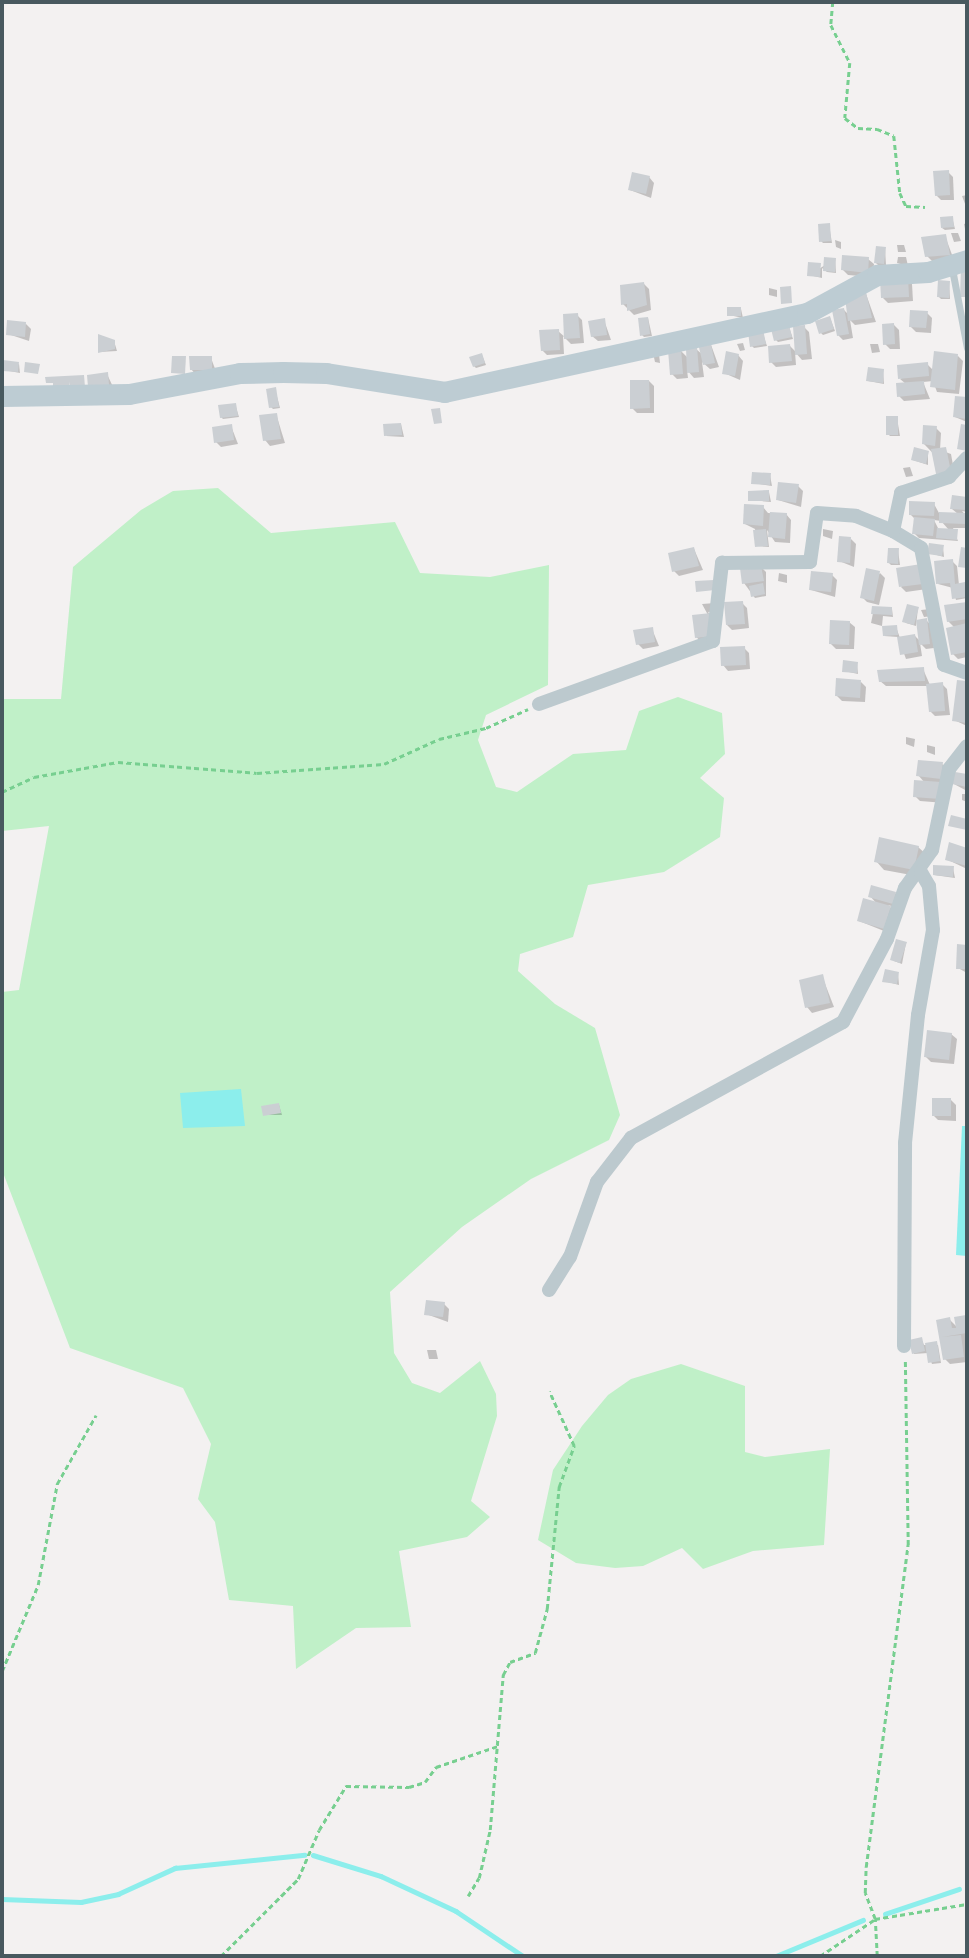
<!DOCTYPE html>
<style>
body{margin:0}
#map{position:relative;width:969px;height:1958px;overflow:hidden;background:#f3f1f1;font-family:"Alegreya Sans",sans-serif}
div>[style]{position:absolute}
.green>*{inset:0;background:#c0f0c8}
.water>*{inset:0;background:#8ceeec}
.shadow>*{inset:0;background:#0003}
.stream>*{height:4.5px;margin:-2.25px;padding:0 2.25px;transform-origin:2.25px;border-radius:2.25px;background:#8ceeec}
.building>*{inset:0;background:#cbcfd3}
.path>*{height:2.5px;margin-top:-1.25px;transform-origin:0;background:repeating-linear-gradient(90deg,#77cf90 0 5px,transparent 0 8.5px)}
.lane>*{height:7px;margin:-3.5px;padding:0 3.5px;transform-origin:3.5px;border-radius:3.5px;background:#bcc9ce}
.street>*{height:14px;margin:-7px;padding:0 7px;transform-origin:7px;border-radius:7px;background:#bcc9ce}
.secondary>*{height:21px;margin:-10.5px;padding:0 10.5px;transform-origin:10.5px;border-radius:10.5px;background:#bdccd3}
span{translate:-50% -50%;white-space:nowrap;text-align:center;line-height:1.15;-webkit-text-stroke:5px #fff;paint-order:stroke}
.frame{position:absolute;inset:0;border:4px solid #48595f;pointer-events:none}
</style>
<div id="map">
<div class="green">
<i style="clip-path:polygon(218px 488px,271px 533px,395px 522px,420px 573px,490px 577px,549px 565px,548px 685px,486px 715px,478px 740px,496px 787px,517px 792px,573px 754px,626px 750px,639px 711px,678px 697px,722px 713px,725px 754px,700px 778px,724px 798px,720px 837px,664px 872px,588px 885px,573px 937px,520px 954px,518px 971px,555px 1004px,595px 1028px,620px 1115px,609px 1140px,531px 1179px,462px 1227px,390px 1292px,394px 1353px,412px 1383px,440px 1393px,480px 1361px,496px 1394px,497px 1416px,471px 1501px,490px 1517px,467px 1537px,399px 1551px,411px 1627px,356px 1628px,296px 1669px,293px 1606px,229px 1600px,215px 1522px,198px 1499px,211px 1444px,183px 1388px,70px 1348px,2px 1170px,2px 992px,19px 990px,49px 826px,2px 831px,2px 699px,61px 699px,73px 567px,141px 510px,173px 491px)"></i>
<i style="clip-path:polygon(681px 1364px,745px 1386px,745px 1452px,765px 1457px,830px 1449px,824px 1545px,753px 1551px,703px 1569px,682px 1548px,643px 1566px,615px 1568px,576px 1563px,538px 1540px,553px 1470px,582px 1426px,608px 1395px,631px 1379px)"></i>
</div>
<div class="water">
<i style="clip-path:polygon(241px 1089px,245px 1126px,183px 1128px,180px 1093px)"></i>
<i style="clip-path:polygon(962px 1126px,967px 1126px,967px 1256px,956px 1255px)"></i>
</div>
<div class="shadow">
<i style="clip-path:polygon(948px 172px,953px 177px,954px 200px,941px 200px,936px 195px)"></i>
<i style="clip-path:polygon(649px 177px,654px 183px,651px 198px,630px 190px)"></i>
<i style="clip-path:polygon(967px 195px,967px 209px,962px 196px)"></i>
<i style="clip-path:polygon(952px 217px,955px 229px,945px 230px,942px 228px)"></i>
<i style="clip-path:polygon(967px 223px,967px 239px,964px 224px)"></i>
<i style="clip-path:polygon(829px 225px,832px 243px,823px 243px,821px 241px)"></i>
<i style="clip-path:polygon(951px 233px,958px 233px,961px 241px,954px 242px)"></i>
<i style="clip-path:polygon(945px 236px,954px 260px,932px 261px,927px 256px)"></i>
<i style="clip-path:polygon(835px 240px,841px 242px,841px 249px,836px 247px)"></i>
<i style="clip-path:polygon(897px 245px,904px 245px,906px 252px,898px 252px)"></i>
<i style="clip-path:polygon(885px 248px,886px 265px,878px 265px,876px 263px)"></i>
<i style="clip-path:polygon(898px 257px,906px 257px,908px 266px,897px 263px)"></i>
<i style="clip-path:polygon(835px 259px,836px 273px,827px 272px,822px 268px,822px 278px,809px 275px)"></i>
<i style="clip-path:polygon(868px 259px,874px 264px,872px 277px,848px 275px,843px 270px)"></i>
<i style="clip-path:polygon(907px 279px,912px 284px,913px 301px,888px 303px,883px 298px)"></i>
<i style="clip-path:polygon(949px 283px,950px 299px,941px 299px,939px 297px)"></i>
<i style="clip-path:polygon(644px 284px,649px 289px,651px 310px,634px 315px,623px 304px)"></i>
<i style="clip-path:polygon(769px 288px,777px 290px,777px 297px,769px 295px)"></i>
<i style="clip-path:polygon(866px 294px,876px 322px,855px 325px,850px 320px,853px 338px,843px 340px,838px 335px,844px 310px,849px 315px)"></i>
<i style="clip-path:polygon(741px 309px,743px 318px,729px 315px)"></i>
<i style="clip-path:polygon(927px 313px,932px 318px,931px 333px,916px 332px,910px 326px)"></i>
<i style="clip-path:polygon(577px 315px,582px 320px,584px 343px,571px 344px,563px 336px,564px 354px,547px 355px,542px 350px,558px 331px,566px 338px)"></i>
<i style="clip-path:polygon(648px 318px,652px 336px,644px 337px,642px 335px)"></i>
<i style="clip-path:polygon(830px 318px,835px 331px,823px 335px,821px 333px)"></i>
<i style="clip-path:polygon(604px 320px,611px 340px,598px 341px,592px 336px)"></i>
<i style="clip-path:polygon(26px 324px,31px 329px,29px 341px,8px 334px)"></i>
<i style="clip-path:polygon(894px 325px,899px 330px,900px 349px,890px 349px,885px 344px)"></i>
<i style="clip-path:polygon(789px 327px,793px 339px,778px 342px,776px 340px)"></i>
<i style="clip-path:polygon(804px 327px,809px 332px,812px 359px,802px 360px,795px 352px,796px 365px,776px 367px,771px 362px,790px 346px,797px 353px)"></i>
<i style="clip-path:polygon(762px 331px,767px 346px,754px 348px,752px 346px)"></i>
<i style="clip-path:polygon(114px 341px,117px 351px,99px 352px)"></i>
<i style="clip-path:polygon(710px 342px,719px 367px,710px 369px,702px 362px,704px 377px,694px 378px,687px 370px,688px 378px,677px 379px,672px 374px,681px 351px,688px 358px,696px 349px,703px 355px)"></i>
<i style="clip-path:polygon(743px 343px,745px 350px,740px 351px,737px 344px)"></i>
<i style="clip-path:polygon(870px 344px,878px 344px,880px 352px,872px 353px)"></i>
<i style="clip-path:polygon(653px 353px,659px 354px,660px 363px,655px 362px)"></i>
<i style="clip-path:polygon(482px 355px,486px 365px,476px 368px,474px 366px)"></i>
<i style="clip-path:polygon(738px 355px,743px 361px,740px 380px,724px 373px)"></i>
<i style="clip-path:polygon(958px 356px,963px 361px,959px 394px,937px 392px,933px 381px,923px 382px,930px 399px,904px 401px,899px 396px,906px 384px,900px 379px,927px 364px,934px 371px)"></i>
<i style="clip-path:polygon(211px 358px,217px 374px,196px 375px,191px 369px)"></i>
<i style="clip-path:polygon(19px 364px,20px 373px,4px 370px)"></i>
<i style="clip-path:polygon(883px 371px,884px 384px,868px 381px)"></i>
<i style="clip-path:polygon(107px 374px,114px 389px,88px 376px)"></i>
<i style="clip-path:polygon(649px 381px,654px 386px,654px 413px,637px 413px,632px 408px)"></i>
<i style="clip-path:polygon(275px 389px,280px 408px,273px 409px,271px 407px)"></i>
<i style="clip-path:polygon(957px 398px,967px 399px,967px 422px,955px 417px)"></i>
<i style="clip-path:polygon(235px 404px,239px 417px,223px 419px,221px 417px)"></i>
<i style="clip-path:polygon(276px 414px,285px 443px,270px 446px,265px 440px)"></i>
<i style="clip-path:polygon(897px 418px,900px 436px,890px 436px,888px 434px)"></i>
<i style="clip-path:polygon(401px 424px,404px 437px,386px 436px)"></i>
<i style="clip-path:polygon(231px 426px,238px 444px,221px 447px,216px 442px)"></i>
<i style="clip-path:polygon(936px 428px,941px 433px,940px 450px,951px 454px,955px 476px,924px 444px)"></i>
<i style="clip-path:polygon(928px 452px,928px 465px,913px 460px)"></i>
<i style="clip-path:polygon(910px 467px,913px 476px,906px 477px,903px 468px)"></i>
<i style="clip-path:polygon(770px 475px,772px 486px,753px 483px)"></i>
<i style="clip-path:polygon(798px 486px,803px 491px,801px 507px,778px 500px)"></i>
<i style="clip-path:polygon(769px 492px,771px 502px,749px 500px)"></i>
<i style="clip-path:polygon(evenodd,967px 499px,967px 512px,962px 511px,967px 517px,967px 528px,953px 528px,958px 541px,919px 538px,914px 533px,915px 519px,910px 514px,934px 504px,939px 513px,958px 514px,952px 509px,967px 499px,934px 520px,941px 521px,949px 530px,939px 530px,934px 520px)"></i>
<i style="clip-path:polygon(763px 507px,768px 513px,786px 514px,791px 520px,790px 543px,775px 542px,767px 530px,769px 547px,757px 546px,755px 529px,745px 524px)"></i>
<i style="clip-path:polygon(823px 529px,833px 531px,832px 539px,823px 536px)"></i>
<i style="clip-path:polygon(851px 539px,856px 544px,854px 567px,839px 561px)"></i>
<i style="clip-path:polygon(943px 547px,944px 557px,929px 553px)"></i>
<i style="clip-path:polygon(694px 549px,703px 570px,679px 576px,674px 571px)"></i>
<i style="clip-path:polygon(898px 550px,900px 565px,891px 565px,889px 563px)"></i>
<i style="clip-path:polygon(952px 561px,957px 566px,959px 585px,966px 586px,967px 598px,956px 600px,953px 588px,938px 584px)"></i>
<i style="clip-path:polygon(920px 566px,927px 589px,906px 592px,901px 587px)"></i>
<i style="clip-path:polygon(761px 567px,766px 572px,766px 596px,755px 598px,744px 583px)"></i>
<i style="clip-path:polygon(779px 573px,787px 575px,787px 583px,778px 581px)"></i>
<i style="clip-path:polygon(880px 573px,885px 578px,879px 605px,867px 602px,862px 597px)"></i>
<i style="clip-path:polygon(832px 575px,837px 580px,835px 597px,811px 590px)"></i>
<i style="clip-path:polygon(715px 603px,718px 611px,708px 612px,715px 620px,702px 642px,696px 637px,708px 615px,702px 604px)"></i>
<i style="clip-path:polygon(742px 603px,747px 608px,749px 628px,732px 630px,727px 625px)"></i>
<i style="clip-path:polygon(967px 603px,967px 657px,958px 659px,953px 654px,955px 628px,948px 621px,946px 606px)"></i>
<i style="clip-path:polygon(918px 608px,916px 626px,906px 623px,904px 621px)"></i>
<i style="clip-path:polygon(892px 609px,893px 617px,883px 616px,882px 626px,871px 623px,873px 613px)"></i>
<i style="clip-path:polygon(930px 609px,933px 616px,924px 617px,921px 610px)"></i>
<i style="clip-path:polygon(926px 620px,931px 625px,934px 648px,926px 649px,920px 643px,922px 656px,906px 659px,898px 637px,884px 636px,896px 627px,900px 638px,915px 636px,921px 642px)"></i>
<i style="clip-path:polygon(849px 622px,855px 627px,854px 649px,836px 649px,831px 644px)"></i>
<i style="clip-path:polygon(652px 629px,659px 646px,643px 649px,638px 644px)"></i>
<i style="clip-path:polygon(744px 648px,749px 653px,750px 669px,728px 671px,723px 665px)"></i>
<i style="clip-path:polygon(857px 664px,858px 674px,844px 671px)"></i>
<i style="clip-path:polygon(923px 669px,930px 685px,942px 684px,947px 689px,950px 715px,935px 716px,930px 711px,928px 686px,886px 686px,880px 681px)"></i>
<i style="clip-path:polygon(861px 682px,866px 687px,865px 702px,842px 701px,836px 695px)"></i>
<i style="clip-path:polygon(958px 682px,967px 683px,967px 726px,954px 720px)"></i>
<i style="clip-path:polygon(906px 737px,915px 739px,914px 747px,906px 744px)"></i>
<i style="clip-path:polygon(927px 745px,935px 747px,935px 755px,927px 752px)"></i>
<i style="clip-path:polygon(942px 764px,947px 769px,945px 803px,920px 801px,915px 796px,925px 783px,918px 775px)"></i>
<i style="clip-path:polygon(956px 774px,967px 776px,967px 791px,954px 784px)"></i>
<i style="clip-path:polygon(962px 794px,967px 794px,967px 802px,962px 800px)"></i>
<i style="clip-path:polygon(950px 845px,967px 850px,967px 869px,946px 859px)"></i>
<i style="clip-path:polygon(918px 847px,927px 855px,922px 877px,884px 870px,876px 861px)"></i>
<i style="clip-path:polygon(953px 868px,955px 878px,934px 875px)"></i>
<i style="clip-path:polygon(895px 893px,900px 898px,898px 908px,888px 905px,895px 912px,889px 933px,859px 921px,877px 904px,870px 896px)"></i>
<i style="clip-path:polygon(906px 943px,902px 964px,894px 961px,892px 959px)"></i>
<i style="clip-path:polygon(959px 946px,967px 947px,967px 973px,958px 968px)"></i>
<i style="clip-path:polygon(898px 973px,899px 985px,884px 981px)"></i>
<i style="clip-path:polygon(822px 976px,834px 1007px,812px 1013px,807px 1007px)"></i>
<i style="clip-path:polygon(951px 1034px,957px 1039px,954px 1064px,931px 1062px,926px 1057px)"></i>
<i style="clip-path:polygon(951px 1100px,956px 1105px,956px 1121px,938px 1120px,933px 1115px)"></i>
<i style="clip-path:polygon(279px 1105px,282px 1115px,265px 1115px)"></i>
<i style="clip-path:polygon(444px 1304px,449px 1309px,448px 1322px,426px 1314px)"></i>
<i style="clip-path:polygon(966px 1317px,967px 1362px,950px 1364px,945px 1359px,938px 1321px,949px 1319px,957px 1327px)"></i>
<i style="clip-path:polygon(921px 1339px,924px 1345px,938px 1345px,941px 1363px,932px 1364px,928px 1353px,914px 1354px,911px 1341px)"></i>
<i style="clip-path:polygon(427px 1350px,436px 1350px,438px 1359px,429px 1359px)"></i>
</div>
<div class="stream">
<i style="left:313px;top:1855px;width:71px;rotate:17.2deg"></i>
<i style="left:381px;top:1876px;width:83px;rotate:25deg"></i>
<i style="left:456px;top:1911px;width:81px;rotate:33.9deg"></i>
<i style="left:2px;top:1899px;width:79px;rotate:2.2deg"></i>
<i style="left:81px;top:1902px;width:38px;rotate:-12deg"></i>
<i style="left:118px;top:1894px;width:63px;rotate:-24.5deg"></i>
<i style="left:175px;top:1868px;width:130px;rotate:-5.8deg"></i>
<i style="left:885px;top:1914px;width:78px;rotate:-18.7deg"></i>
<i style="left:776px;top:1956px;width:94px;rotate:-22.5deg"></i>
</div>
<div class="building">
<i style="clip-path:polygon(949px 170px,950px 195px,935px 196px,933px 171px)"></i>
<i style="clip-path:polygon(632px 172px,650px 176px,646px 194px,628px 190px)"></i>
<i style="clip-path:polygon(953px 216px,954px 227px,941px 228px,940px 217px)"></i>
<i style="clip-path:polygon(830px 223px,831px 241px,819px 242px,818px 224px)"></i>
<i style="clip-path:polygon(946px 234px,950px 255px,925px 257px,921px 237px)"></i>
<i style="clip-path:polygon(876px 246px,886px 247px,884px 264px,874px 263px)"></i>
<i style="clip-path:polygon(842px 255px,869px 257px,868px 273px,841px 270px)"></i>
<i style="clip-path:polygon(824px 257px,836px 258px,835px 272px,823px 271px)"></i>
<i style="clip-path:polygon(808px 262px,821px 263px,820px 277px,807px 276px)"></i>
<i style="clip-path:polygon(961px 265px,967px 266px,967px 297px,960px 297px)"></i>
<i style="clip-path:polygon(908px 277px,909px 297px,881px 298px,880px 279px)"></i>
<i style="clip-path:polygon(938px 280px,950px 281px,949px 298px,937px 297px)"></i>
<i style="clip-path:polygon(644px 282px,647px 305px,627px 311px,627px 304px,621px 305px,620px 285px)"></i>
<i style="clip-path:polygon(791px 286px,792px 303px,781px 304px,780px 287px)"></i>
<i style="clip-path:polygon(866px 292px,872px 318px,848px 321px,845px 298px)"></i>
<i style="clip-path:polygon(727px 307px,741px 307px,741px 316px,727px 316px)"></i>
<i style="clip-path:polygon(844px 308px,849px 334px,837px 336px,832px 310px)"></i>
<i style="clip-path:polygon(910px 310px,928px 311px,926px 328px,909px 327px)"></i>
<i style="clip-path:polygon(578px 313px,580px 338px,564px 339px,563px 314px)"></i>
<i style="clip-path:polygon(830px 316px,834px 329px,819px 334px,815px 321px)"></i>
<i style="clip-path:polygon(648px 317px,650px 334px,640px 336px,638px 318px)"></i>
<i style="clip-path:polygon(605px 318px,607px 335px,591px 337px,588px 321px)"></i>
<i style="clip-path:polygon(7px 320px,26px 322px,25px 337px,6px 335px)"></i>
<i style="clip-path:polygon(894px 323px,895px 344px,883px 345px,882px 324px)"></i>
<i style="clip-path:polygon(789px 325px,792px 337px,774px 341px,771px 329px)"></i>
<i style="clip-path:polygon(805px 325px,807px 354px,795px 355px,793px 326px)"></i>
<i style="clip-path:polygon(559px 329px,560px 350px,541px 351px,539px 330px)"></i>
<i style="clip-path:polygon(763px 329px,766px 344px,750px 347px,748px 332px)"></i>
<i style="clip-path:polygon(98px 334px,115px 340px,115px 349px,98px 353px)"></i>
<i style="clip-path:polygon(710px 340px,715px 363px,703px 365px,698px 343px)"></i>
<i style="clip-path:polygon(790px 344px,792px 361px,769px 363px,768px 346px)"></i>
<i style="clip-path:polygon(697px 347px,699px 372px,687px 373px,686px 348px)"></i>
<i style="clip-path:polygon(681px 349px,683px 374px,670px 375px,668px 350px)"></i>
<i style="clip-path:polygon(726px 351px,739px 354px,735px 376px,722px 374px)"></i>
<i style="clip-path:polygon(934px 351px,958px 354px,955px 390px,930px 387px)"></i>
<i style="clip-path:polygon(482px 353px,485px 363px,473px 367px,469px 357px)"></i>
<i style="clip-path:polygon(172px 356px,186px 356px,185px 374px,171px 373px)"></i>
<i style="clip-path:polygon(189px 356px,212px 356px,212px 370px,190px 370px)"></i>
<i style="clip-path:polygon(3px 360px,19px 362px,18px 372px,2px 371px)"></i>
<i style="clip-path:polygon(25px 362px,40px 364px,38px 374px,24px 372px)"></i>
<i style="clip-path:polygon(928px 362px,929px 376px,898px 379px,897px 365px)"></i>
<i style="clip-path:polygon(868px 367px,884px 369px,883px 383px,866px 381px)"></i>
<i style="clip-path:polygon(108px 372px,109px 385px,88px 387px,87px 375px)"></i>
<i style="clip-path:polygon(84px 375px,85px 387px,70px 391px,70px 382px,69px 390px,53px 390px,53px 383px,46px 383px,45px 377px)"></i>
<i style="clip-path:polygon(630px 380px,649px 380px,650px 408px,630px 409px)"></i>
<i style="clip-path:polygon(924px 381px,925px 394px,897px 397px,896px 383px)"></i>
<i style="clip-path:polygon(276px 387px,279px 407px,269px 408px,266px 389px)"></i>
<i style="clip-path:polygon(955px 396px,967px 397px,967px 419px,953px 417px)"></i>
<i style="clip-path:polygon(236px 403px,238px 416px,220px 418px,218px 405px)"></i>
<i style="clip-path:polygon(440px 408px,442px 423px,434px 424px,431px 409px)"></i>
<i style="clip-path:polygon(277px 413px,281px 439px,263px 441px,259px 415px)"></i>
<i style="clip-path:polygon(886px 416px,898px 416px,898px 435px,886px 435px)"></i>
<i style="clip-path:polygon(401px 423px,402px 435px,384px 436px,383px 424px)"></i>
<i style="clip-path:polygon(232px 424px,234px 440px,214px 443px,212px 427px)"></i>
<i style="clip-path:polygon(961px 424px,967px 425px,967px 451px,957px 449px)"></i>
<i style="clip-path:polygon(923px 425px,937px 426px,935px 446px,922px 444px)"></i>
<i style="clip-path:polygon(914px 447px,929px 451px,926px 464px,911px 460px)"></i>
<i style="clip-path:polygon(946px 447px,951px 472px,936px 474px,931px 449px)"></i>
<i style="clip-path:polygon(752px 472px,771px 473px,770px 485px,751px 484px)"></i>
<i style="clip-path:polygon(778px 482px,799px 484px,796px 503px,776px 500px)"></i>
<i style="clip-path:polygon(769px 490px,769px 501px,748px 501px,748px 491px)"></i>
<i style="clip-path:polygon(952px 495px,967px 497px,966px 510px,950px 509px)"></i>
<i style="clip-path:polygon(909px 501px,935px 502px,934px 516px,909px 515px)"></i>
<i style="clip-path:polygon(744px 504px,764px 505px,763px 526px,743px 524px)"></i>
<i style="clip-path:polygon(770px 512px,787px 513px,785px 539px,768px 537px)"></i>
<i style="clip-path:polygon(939px 512px,966px 513px,965px 524px,939px 523px)"></i>
<i style="clip-path:polygon(914px 517px,935px 519px,933px 536px,912px 534px)"></i>
<i style="clip-path:polygon(937px 528px,958px 529px,957px 540px,936px 538px)"></i>
<i style="clip-path:polygon(766px 529px,768px 546px,755px 547px,753px 530px)"></i>
<i style="clip-path:polygon(839px 536px,851px 537px,850px 563px,837px 562px)"></i>
<i style="clip-path:polygon(929px 543px,944px 545px,942px 556px,927px 554px)"></i>
<i style="clip-path:polygon(694px 547px,699px 566px,672px 572px,668px 553px)"></i>
<i style="clip-path:polygon(961px 547px,967px 548px,967px 568px,958px 567px)"></i>
<i style="clip-path:polygon(888px 548px,899px 548px,898px 564px,887px 563px)"></i>
<i style="clip-path:polygon(953px 559px,955px 584px,965px 582px,967px 597px,952px 599px,950px 583px,936px 584px,934px 561px)"></i>
<i style="clip-path:polygon(921px 564px,923px 584px,899px 587px,896px 568px)"></i>
<i style="clip-path:polygon(761px 566px,764px 581px,742px 584px,740px 568px)"></i>
<i style="clip-path:polygon(866px 568px,880px 571px,874px 601px,860px 598px)"></i>
<i style="clip-path:polygon(811px 571px,833px 573px,831px 592px,809px 590px)"></i>
<i style="clip-path:polygon(714px 580px,715px 590px,696px 592px,695px 581px)"></i>
<i style="clip-path:polygon(763px 583px,765px 594px,751px 597px,749px 586px)"></i>
<i style="clip-path:polygon(743px 601px,745px 624px,726px 625px,724px 602px)"></i>
<i style="clip-path:polygon(967px 602px,967px 619px,947px 622px,944px 605px)"></i>
<i style="clip-path:polygon(907px 604px,919px 607px,914px 625px,902px 622px)"></i>
<i style="clip-path:polygon(872px 606px,892px 607px,892px 615px,871px 614px)"></i>
<i style="clip-path:polygon(711px 613px,713px 636px,695px 638px,692px 615px)"></i>
<i style="clip-path:polygon(927px 618px,930px 644px,919px 645px,916px 620px)"></i>
<i style="clip-path:polygon(830px 620px,850px 621px,849px 645px,829px 644px)"></i>
<i style="clip-path:polygon(967px 623px,967px 652px,951px 655px,946px 628px)"></i>
<i style="clip-path:polygon(897px 625px,898px 635px,883px 636px,882px 626px)"></i>
<i style="clip-path:polygon(653px 627px,655px 642px,636px 645px,633px 630px)"></i>
<i style="clip-path:polygon(915px 634px,918px 652px,900px 655px,897px 637px)"></i>
<i style="clip-path:polygon(745px 646px,746px 665px,721px 666px,720px 647px)"></i>
<i style="clip-path:polygon(843px 660px,858px 662px,857px 673px,842px 672px)"></i>
<i style="clip-path:polygon(924px 667px,925px 681px,879px 682px,877px 670px)"></i>
<i style="clip-path:polygon(836px 678px,861px 680px,860px 698px,835px 696px)"></i>
<i style="clip-path:polygon(957px 680px,967px 681px,967px 723px,952px 721px)"></i>
<i style="clip-path:polygon(943px 682px,945px 711px,929px 712px,926px 684px)"></i>
<i style="clip-path:polygon(918px 760px,943px 762px,941px 779px,916px 776px)"></i>
<i style="clip-path:polygon(955px 772px,967px 774px,967px 787px,952px 784px)"></i>
<i style="clip-path:polygon(914px 780px,941px 782px,940px 799px,913px 797px)"></i>
<i style="clip-path:polygon(951px 815px,967px 819px,967px 830px,948px 826px)"></i>
<i style="clip-path:polygon(879px 837px,919px 846px,914px 870px,874px 862px)"></i>
<i style="clip-path:polygon(949px 842px,967px 848px,967px 866px,945px 860px)"></i>
<i style="clip-path:polygon(933px 865px,954px 866px,953px 877px,933px 875px)"></i>
<i style="clip-path:polygon(871px 885px,896px 892px,893px 904px,868px 897px)"></i>
<i style="clip-path:polygon(863px 898px,891px 906px,884px 929px,857px 921px)"></i>
<i style="clip-path:polygon(896px 939px,907px 942px,900px 963px,890px 960px)"></i>
<i style="clip-path:polygon(957px 944px,967px 945px,967px 969px,956px 969px)"></i>
<i style="clip-path:polygon(885px 969px,899px 972px,897px 984px,882px 982px)"></i>
<i style="clip-path:polygon(823px 974px,830px 1003px,805px 1008px,799px 980px)"></i>
<i style="clip-path:polygon(927px 1030px,952px 1033px,949px 1060px,924px 1057px)"></i>
<i style="clip-path:polygon(932px 1098px,951px 1098px,951px 1116px,932px 1116px)"></i>
<i style="clip-path:polygon(279px 1103px,281px 1113px,263px 1116px,261px 1106px)"></i>
<i style="clip-path:polygon(426px 1300px,445px 1302px,443px 1317px,424px 1315px)"></i>
<i style="clip-path:polygon(966px 1315px,967px 1333px,942px 1337px,961px 1335px,964px 1357px,943px 1360px,936px 1320px,950px 1317px,952px 1328px,956px 1328px,954px 1317px)"></i>
<i style="clip-path:polygon(922px 1337px,925px 1351px,912px 1354px,909px 1340px)"></i>
<i style="clip-path:polygon(937px 1341px,940px 1361px,928px 1363px,925px 1343px)"></i>
</div>
<div class="path">
<i style="left:833px;top:2px;width:23px;rotate:95deg"></i>
<i style="left:831px;top:25px;width:42px;rotate:63.4deg"></i>
<i style="left:850px;top:63px;width:55px;rotate:95.2deg"></i>
<i style="left:845px;top:118px;width:16px;rotate:38deg"></i>
<i style="left:858px;top:128px;width:19px;rotate:3deg"></i>
<i style="left:877px;top:129px;width:18px;rotate:22deg"></i>
<i style="left:894px;top:136px;width:57px;rotate:84deg"></i>
<i style="left:900px;top:193px;width:14px;rotate:65deg"></i>
<i style="left:906px;top:206px;width:19px;rotate:3deg"></i>
<i style="left:2px;top:792px;width:35px;rotate:-25deg"></i>
<i style="left:34px;top:777px;width:85px;rotate:-10.1deg"></i>
<i style="left:118px;top:762px;width:139px;rotate:4.5deg"></i>
<i style="left:257px;top:773px;width:127px;rotate:-4.1deg"></i>
<i style="left:384px;top:764px;width:60px;rotate:-24.4deg"></i>
<i style="left:439px;top:739px;width:48px;rotate:-13.2deg"></i>
<i style="left:486px;top:728px;width:46px;rotate:-24.3deg"></i>
<i style="left:2px;top:1671px;width:93px;rotate:-67.3deg"></i>
<i style="left:38px;top:1585px;width:103px;rotate:-79.3deg"></i>
<i style="left:57px;top:1484px;width:79px;rotate:-60.5deg"></i>
<i style="left:468px;top:1896px;width:21px;rotate:-59deg"></i>
<i style="left:479px;top:1878px;width:49px;rotate:-77.1deg"></i>
<i style="left:490px;top:1830px;width:156px;rotate:-85.2deg"></i>
<i style="left:503px;top:1675px;width:15px;rotate:-62deg"></i>
<i style="left:510px;top:1662px;width:27px;rotate:-20deg"></i>
<i style="left:535px;top:1653px;width:46px;rotate:-74.7deg"></i>
<i style="left:547px;top:1609px;width:123px;rotate:-84.4deg"></i>
<i style="left:559px;top:1487px;width:44px;rotate:-69.9deg"></i>
<i style="left:574px;top:1446px;width:60px;rotate:-114.4deg"></i>
<i style="left:221px;top:1956px;width:109px;rotate:-45deg"></i>
<i style="left:298px;top:1879px;width:53px;rotate:-66.8deg"></i>
<i style="left:319px;top:1830px;width:52px;rotate:-58.5deg"></i>
<i style="left:346px;top:1786px;width:63px;rotate:0.9deg"></i>
<i style="left:409px;top:1787px;width:17px;rotate:-17deg"></i>
<i style="left:425px;top:1782px;width:19px;rotate:-54deg"></i>
<i style="left:436px;top:1767px;width:65px;rotate:-18.7deg"></i>
<i style="left:820px;top:1956px;width:66px;rotate:-33.9deg"></i>
<i style="left:875px;top:1919px;width:93px;rotate:-9.3deg"></i>
<i style="left:877px;top:1956px;width:37px;rotate:-93deg"></i>
<i style="left:875px;top:1919px;width:28px;rotate:-111deg"></i>
<i style="left:865px;top:1893px;width:26px;rotate:-88deg"></i>
<i style="left:866px;top:1867px;width:325px;rotate:-82.6deg"></i>
<i style="left:908px;top:1545px;width:186px;rotate:-90.9deg"></i>
</div>
<div class="lane">
<i style="left:956px;top:267px;width:8px;rotate:113deg"></i>
<i style="left:953px;top:274px;width:75px;rotate:79.3deg"></i>
</div>
<div class="street">
<i style="left:893px;top:531px;width:33px;rotate:31deg"></i>
<i style="left:921px;top:548px;width:119px;rotate:78.9deg"></i>
<i style="left:944px;top:665px;width:24px;rotate:19deg"></i>
<i style="left:539px;top:704px;width:185px;rotate:-19.9deg"></i>
<i style="left:713px;top:641px;width:79px;rotate:-83.4deg"></i>
<i style="left:722px;top:563px;width:88px;rotate:-0.7deg"></i>
<i style="left:810px;top:562px;width:49px;rotate:-81.9deg"></i>
<i style="left:817px;top:513px;width:39px;rotate:4deg"></i>
<i style="left:856px;top:516px;width:40px;rotate:22deg"></i>
<i style="left:893px;top:531px;width:39px;rotate:-78deg"></i>
<i style="left:901px;top:493px;width:51px;rotate:-18.4deg"></i>
<i style="left:949px;top:477px;width:26px;rotate:-47deg"></i>
<i style="left:549px;top:1290px;width:39px;rotate:-58deg"></i>
<i style="left:570px;top:1257px;width:80px;rotate:-70.2deg"></i>
<i style="left:597px;top:1182px;width:56px;rotate:-52.3deg"></i>
<i style="left:631px;top:1138px;width:242px;rotate:-28.7deg"></i>
<i style="left:843px;top:1022px;width:94px;rotate:-62.1deg"></i>
<i style="left:887px;top:939px;width:54px;rotate:-70.6deg"></i>
<i style="left:905px;top:888px;width:47px;rotate:-54.6deg"></i>
<i style="left:932px;top:850px;width:83px;rotate:-78.1deg"></i>
<i style="left:949px;top:769px;width:29px;rotate:-52deg"></i>
<i style="left:904px;top:1346px;width:203px;rotate:-89.7deg"></i>
<i style="left:905px;top:1143px;width:129px;rotate:-84.2deg"></i>
<i style="left:918px;top:1015px;width:86px;rotate:-80deg"></i>
<i style="left:933px;top:930px;width:44px;rotate:-95.2deg"></i>
<i style="left:929px;top:886px;width:16px;rotate:-120deg"></i>
</div>
<div class="secondary">
<i style="left:2px;top:396px;width:127px;rotate:-0.9deg"></i>
<i style="left:129px;top:394px;width:113px;rotate:-10.7deg"></i>
<i style="left:240px;top:373px;width:43px;rotate:-1.3deg"></i>
<i style="left:283px;top:372px;width:43px;rotate:1.3deg"></i>
<i style="left:326px;top:373px;width:120px;rotate:9.1deg"></i>
<i style="left:444px;top:392px;width:371px;rotate:-12.3deg"></i>
<i style="left:807px;top:313px;width:80px;rotate:-28.5deg"></i>
<i style="left:877px;top:275px;width:51px;rotate:-3.4deg"></i>
<i style="left:928px;top:272px;width:41px;rotate:-17.1deg"></i>
</div>
<div class="frame"></div>
</div>
